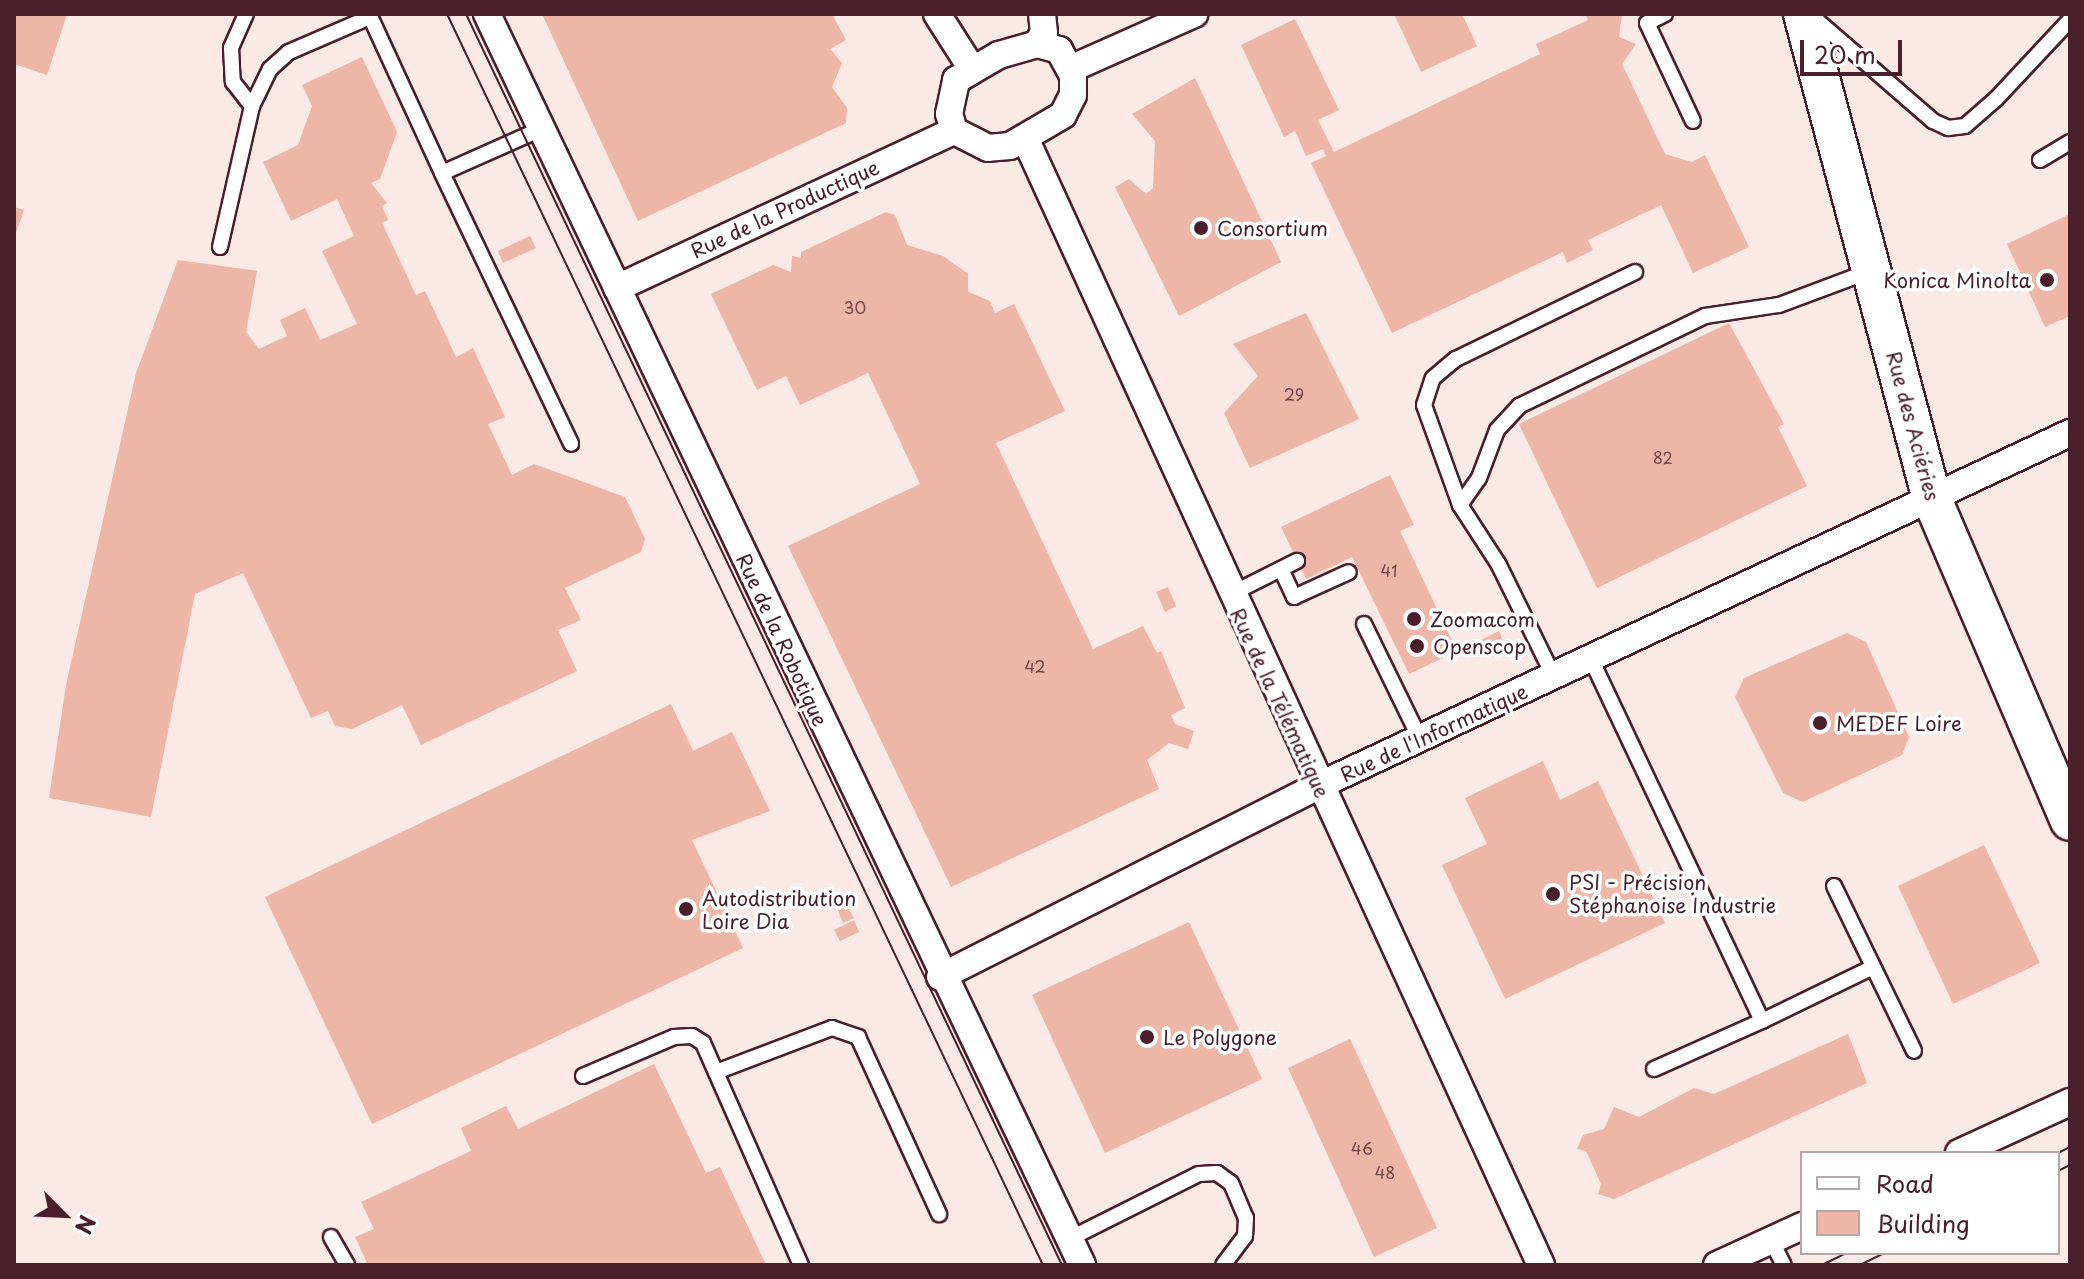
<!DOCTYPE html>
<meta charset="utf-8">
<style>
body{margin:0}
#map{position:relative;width:2084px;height:1279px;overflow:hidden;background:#fff;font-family:"Playpen Sans",sans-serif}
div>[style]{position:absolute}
.built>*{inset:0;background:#fae9e4}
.building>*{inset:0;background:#eeb6a6}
.roads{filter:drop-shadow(2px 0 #4a1f2b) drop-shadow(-2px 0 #4a1f2b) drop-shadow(0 2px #4a1f2b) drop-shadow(0 -2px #4a1f2b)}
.lane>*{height:14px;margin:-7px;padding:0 7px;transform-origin:7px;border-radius:7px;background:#fff}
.street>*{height:26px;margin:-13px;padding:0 13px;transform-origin:13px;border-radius:13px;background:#fff}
.secondary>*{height:38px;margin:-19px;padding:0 19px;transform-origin:19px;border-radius:19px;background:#fff}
.tram>*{height:2px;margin:-1px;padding:0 1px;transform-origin:1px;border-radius:1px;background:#4a1f2b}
.dots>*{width:22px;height:22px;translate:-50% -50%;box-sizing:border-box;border:4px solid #fff;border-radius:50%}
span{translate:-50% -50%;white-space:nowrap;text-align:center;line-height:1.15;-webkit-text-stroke:7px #fff;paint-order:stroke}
.number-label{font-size:16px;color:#73454a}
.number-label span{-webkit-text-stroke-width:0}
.street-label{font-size:20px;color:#4a1f2b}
.poi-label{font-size:20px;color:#4a1f2b}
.left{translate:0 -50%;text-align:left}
.right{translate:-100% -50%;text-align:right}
.frame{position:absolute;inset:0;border:16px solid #4a1f2b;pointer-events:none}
.legend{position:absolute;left:1800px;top:1151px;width:260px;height:104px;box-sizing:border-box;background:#fff;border:2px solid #b7a5aa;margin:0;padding:10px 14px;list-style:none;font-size:24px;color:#4a1f2b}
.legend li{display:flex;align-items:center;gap:16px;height:40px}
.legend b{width:40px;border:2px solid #b7a5aa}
.north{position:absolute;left:24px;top:1175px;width:80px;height:80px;-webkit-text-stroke:6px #fff;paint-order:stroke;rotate:114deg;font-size:22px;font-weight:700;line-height:32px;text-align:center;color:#4a1f2b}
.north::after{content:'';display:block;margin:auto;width:28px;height:36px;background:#4a1f2b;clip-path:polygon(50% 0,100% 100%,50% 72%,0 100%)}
.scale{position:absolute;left:1800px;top:40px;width:102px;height:36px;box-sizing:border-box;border:4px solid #4a1f2b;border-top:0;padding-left:10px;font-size:24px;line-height:28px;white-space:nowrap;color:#4a1f2b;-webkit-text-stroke:6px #fff;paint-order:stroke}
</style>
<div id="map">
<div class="built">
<i style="clip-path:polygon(evenodd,14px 14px,2070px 14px,2070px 1265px,14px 1265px,14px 14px,1802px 1153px,2058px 1153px,2058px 1253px,1802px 1253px,1802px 1153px)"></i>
</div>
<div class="building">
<i style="clip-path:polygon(14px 14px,67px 14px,47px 75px,14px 64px)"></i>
<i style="clip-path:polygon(542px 14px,832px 14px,846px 40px,830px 49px,842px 63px,832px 87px,847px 108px,846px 123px,638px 221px)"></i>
<i style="clip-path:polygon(1394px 14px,1462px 14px,1477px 46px,1421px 72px)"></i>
<i style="clip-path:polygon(1585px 14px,1622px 14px,1619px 37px,1636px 44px,1622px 64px,1665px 154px,1692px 162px,1705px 155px,1749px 247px,1693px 273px,1661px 205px,1588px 240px,1593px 250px,1567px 263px,1563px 252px,1392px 333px,1311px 163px,1326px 156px,1323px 149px,1306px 156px,1295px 131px,1284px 137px,1241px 45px,1295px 19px,1339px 110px,1318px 120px,1334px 152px,1540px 54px,1536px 44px,1588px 20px)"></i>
<i style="clip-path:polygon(362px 57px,397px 132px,380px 179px,371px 183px,387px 203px,382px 206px,388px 220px,382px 223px,416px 295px,425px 291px,456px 357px,473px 348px,505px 417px,488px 424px,512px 475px,534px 464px,625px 497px,645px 539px,641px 552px,565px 588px,581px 620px,558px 630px,577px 671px,421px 745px,402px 705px,352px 729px,335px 726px,328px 711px,311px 718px,243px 573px,195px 594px,151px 817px,49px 798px,66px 685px,136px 373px,178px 260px,257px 271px,246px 332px,259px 349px,287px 336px,280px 320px,305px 308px,320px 340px,357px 324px,322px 251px,354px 236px,337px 199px,291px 221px,263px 162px,298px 145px,312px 106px,302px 85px)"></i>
<i style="clip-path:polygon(1195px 78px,1281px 262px,1179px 316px,1115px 187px,1129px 179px,1146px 194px,1153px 188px,1155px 141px,1132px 114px)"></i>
<i style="clip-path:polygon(14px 207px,24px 210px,14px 238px)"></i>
<i style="clip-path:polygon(886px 212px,895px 215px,907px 245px,943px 256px,968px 274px,968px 292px,990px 301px,995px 313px,1014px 304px,1065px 411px,996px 443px,1093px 649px,1143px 626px,1157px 653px,1161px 651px,1185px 708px,1171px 715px,1175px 724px,1194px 731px,1188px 749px,1169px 743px,1147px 760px,1159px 789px,951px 887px,788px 546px,920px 484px,868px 373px,800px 405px,786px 376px,757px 390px,711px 294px,773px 265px,791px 272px,792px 256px,801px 258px,801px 252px)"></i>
<i style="clip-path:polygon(2070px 214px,2070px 316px,2045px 327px,2007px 244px)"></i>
<i style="clip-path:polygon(530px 236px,536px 248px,503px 263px,498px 251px)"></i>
<i style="clip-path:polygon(1306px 313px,1359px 419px,1250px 468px,1224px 413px,1258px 376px,1233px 344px)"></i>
<i style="clip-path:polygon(1729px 323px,1784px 424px,1778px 427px,1807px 486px,1597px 588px,1519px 424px)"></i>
<i style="clip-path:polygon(1390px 475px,1414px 525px,1400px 531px,1457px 651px,1409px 674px,1352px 557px,1306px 579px,1281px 527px)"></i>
<i style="clip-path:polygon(1168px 587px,1176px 606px,1165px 612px,1156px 592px)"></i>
<i style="clip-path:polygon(1499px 631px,1504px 643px,1484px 652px,1479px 641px)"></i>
<i style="clip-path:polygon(1847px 633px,1866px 642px,1909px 737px,1902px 755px,1803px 802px,1783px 793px,1735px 697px,1744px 678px)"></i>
<i style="clip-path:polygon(671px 704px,693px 751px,732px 732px,770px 811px,692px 840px,743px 948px,372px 1124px,265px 897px)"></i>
<i style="clip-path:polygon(1543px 761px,1560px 800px,1598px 781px,1665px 923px,1505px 999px,1442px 865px,1487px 844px,1465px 798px)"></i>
<i style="clip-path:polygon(1984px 845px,2040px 963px,1953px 1004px,1898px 886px)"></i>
<i style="clip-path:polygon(845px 902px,854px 918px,843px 923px,836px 906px)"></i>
<i style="clip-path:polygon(854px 920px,859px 932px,840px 941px,834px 930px)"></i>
<i style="clip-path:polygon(1189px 922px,1262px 1079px,1105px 1153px,1032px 995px)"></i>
<i style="clip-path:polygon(1848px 1034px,1867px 1083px,1614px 1199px,1598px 1194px,1601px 1184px,1586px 1151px,1577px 1149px,1583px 1135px,1604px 1129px,1614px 1107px,1639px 1117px,1694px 1088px,1714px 1094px)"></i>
<i style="clip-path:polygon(1350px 1039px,1437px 1228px,1374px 1257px,1288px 1068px)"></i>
<i style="clip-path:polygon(654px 1064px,706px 1173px,720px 1167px,766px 1265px,368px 1265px,355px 1237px,374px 1229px,361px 1202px,471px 1151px,461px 1128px,506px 1106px,518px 1129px)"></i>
</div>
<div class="roads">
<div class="lane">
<i style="left:246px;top:14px;width:37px;rotate:114deg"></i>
<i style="left:231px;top:48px;width:34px;rotate:87deg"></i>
<i style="left:233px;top:82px;width:31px;rotate:52deg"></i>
<i style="left:369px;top:14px;width:175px;rotate:65.3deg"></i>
<i style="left:1665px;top:14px;width:20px;rotate:153deg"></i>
<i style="left:1647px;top:23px;width:108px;rotate:64.9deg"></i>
<i style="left:1813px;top:17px;width:159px;rotate:40.9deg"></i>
<i style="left:1933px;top:121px;width:17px;rotate:25deg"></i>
<i style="left:1948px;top:128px;width:17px;rotate:-7deg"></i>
<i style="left:1965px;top:126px;width:41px;rotate:-41.1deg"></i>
<i style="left:1996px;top:99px;width:108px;rotate:-46.9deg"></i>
<i style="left:541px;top:129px;width:108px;rotate:156deg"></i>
<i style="left:442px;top:173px;width:300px;rotate:64.5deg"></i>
<i style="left:2040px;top:160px;width:35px;rotate:-31deg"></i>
<i style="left:220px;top:247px;width:145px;rotate:-77.2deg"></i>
<i style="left:252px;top:106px;width:41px;rotate:-64.1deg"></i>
<i style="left:270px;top:69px;width:25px;rotate:-42deg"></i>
<i style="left:289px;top:52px;width:88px;rotate:-23.4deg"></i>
<i style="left:1460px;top:505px;width:106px;rotate:-109.8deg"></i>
<i style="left:1424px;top:405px;width:28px;rotate:-72deg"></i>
<i style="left:1433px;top:378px;width:30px;rotate:-40deg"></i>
<i style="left:1456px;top:359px;width:199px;rotate:-25.9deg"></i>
<i style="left:1281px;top:569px;width:31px;rotate:65deg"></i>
<i style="left:1294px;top:597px;width:60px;rotate:-24.4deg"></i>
<i style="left:1231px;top:594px;width:74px;rotate:-26.6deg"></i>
<i style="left:1364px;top:624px;width:128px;rotate:64deg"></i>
<i style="left:1591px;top:659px;width:400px;rotate:64.7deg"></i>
<i style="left:1762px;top:1021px;width:123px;rotate:-25.9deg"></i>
<i style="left:1554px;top:677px;width:125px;rotate:-116.2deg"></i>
<i style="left:1499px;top:565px;width:72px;rotate:-123deg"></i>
<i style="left:1460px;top:505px;width:33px;rotate:-55deg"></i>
<i style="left:1479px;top:478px;width:51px;rotate:-69.4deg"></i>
<i style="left:1497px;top:430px;width:33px;rotate:-47deg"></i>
<i style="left:1519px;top:406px;width:207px;rotate:-25.8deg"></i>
<i style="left:1705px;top:316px;width:75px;rotate:-8.5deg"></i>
<i style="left:1779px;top:305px;width:97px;rotate:-20.5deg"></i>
<i style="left:1834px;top:886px;width:183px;rotate:64.1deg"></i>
<i style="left:1654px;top:1069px;width:118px;rotate:-24deg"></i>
<i style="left:716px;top:1072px;width:124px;rotate:-20.8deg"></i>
<i style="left:832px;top:1028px;width:28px;rotate:19deg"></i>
<i style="left:858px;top:1037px;width:195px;rotate:65.4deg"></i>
<i style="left:583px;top:1076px;width:99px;rotate:-23.2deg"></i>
<i style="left:674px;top:1037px;width:18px;rotate:-3deg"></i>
<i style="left:692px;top:1036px;width:13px;rotate:32deg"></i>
<i style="left:703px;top:1043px;width:243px;rotate:66.2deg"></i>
<i style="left:331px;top:1237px;width:32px;rotate:60deg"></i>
<i style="left:1069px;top:1239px;width:145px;rotate:-26.6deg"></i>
<i style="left:1199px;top:1174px;width:18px;rotate:-3deg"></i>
<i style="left:1217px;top:1173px;width:17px;rotate:36deg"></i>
<i style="left:1231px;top:1183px;width:38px;rotate:67deg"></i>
<i style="left:1246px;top:1218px;width:18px;rotate:93deg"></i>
<i style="left:1245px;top:1236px;width:36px;rotate:127deg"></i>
<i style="left:1771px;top:1240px;width:28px;rotate:63deg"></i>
</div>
<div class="street">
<i style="left:487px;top:14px;width:1385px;rotate:64.56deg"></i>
<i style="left:937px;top:14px;width:65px;rotate:57.5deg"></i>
<i style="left:1037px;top:44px;width:23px;rotate:15deg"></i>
<i style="left:1059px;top:50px;width:29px;rotate:61deg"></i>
<i style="left:1073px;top:75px;width:20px;rotate:90deg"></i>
<i style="left:1073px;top:95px;width:22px;rotate:117deg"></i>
<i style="left:1063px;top:115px;width:61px;rotate:149.7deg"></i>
<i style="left:1010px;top:146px;width:22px;rotate:175deg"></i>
<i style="left:988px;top:148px;width:38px;rotate:-153deg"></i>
<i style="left:954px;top:131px;width:18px;rotate:-106deg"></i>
<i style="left:949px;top:114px;width:35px;rotate:-78deg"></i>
<i style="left:956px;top:80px;width:50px;rotate:-30.2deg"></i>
<i style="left:999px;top:55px;width:40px;rotate:-16deg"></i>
<i style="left:1037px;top:44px;width:13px;rotate:-58deg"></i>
<i style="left:1044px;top:33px;width:19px;rotate:-96deg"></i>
<i style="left:1070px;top:69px;width:136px;rotate:-23.9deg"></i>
<i style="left:1025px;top:138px;width:1240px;rotate:65.4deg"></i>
<i style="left:617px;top:288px;width:372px;rotate:-25deg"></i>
<i style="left:940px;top:977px;width:424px;rotate:-26.8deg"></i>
<i style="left:1318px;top:786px;width:831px;rotate:-25.15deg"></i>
<i style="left:1959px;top:1153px;width:122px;rotate:-24.7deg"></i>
<i style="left:1717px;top:1265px;width:94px;rotate:-24.6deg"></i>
</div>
<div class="secondary">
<i style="left:1803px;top:14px;width:502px;rotate:75.11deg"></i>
<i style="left:1932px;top:499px;width:350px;rotate:66.8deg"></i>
</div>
</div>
<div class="tram">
<i style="left:447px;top:14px;width:1386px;rotate:64.53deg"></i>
<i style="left:466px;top:14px;width:1386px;rotate:64.53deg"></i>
<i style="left:2058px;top:1153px;width:13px;rotate:-27deg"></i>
<i style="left:2058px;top:1171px;width:13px;rotate:-27deg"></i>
<i style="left:1822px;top:1265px;width:28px;rotate:-26deg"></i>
<i style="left:1860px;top:1265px;width:28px;rotate:-26deg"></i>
</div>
<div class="dots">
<i style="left:1201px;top:228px;background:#4a1f2b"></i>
<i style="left:2047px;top:280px;background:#4a1f2b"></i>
<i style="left:1414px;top:619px;background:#4a1f2b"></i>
<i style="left:1417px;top:646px;background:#4a1f2b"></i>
<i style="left:1820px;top:723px;background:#4a1f2b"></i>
<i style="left:1553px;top:894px;background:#4a1f2b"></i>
<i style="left:686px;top:909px;background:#4a1f2b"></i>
<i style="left:1147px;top:1037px;background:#4a1f2b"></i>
</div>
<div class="number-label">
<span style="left:855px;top:307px">30</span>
<span style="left:1294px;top:394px">29</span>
<span style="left:1663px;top:457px">82</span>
<span style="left:1389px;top:570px">41</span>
<span style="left:1035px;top:666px">42</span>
<span style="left:1362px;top:1148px">46</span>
<span style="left:1385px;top:1172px">48</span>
</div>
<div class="street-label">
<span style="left:785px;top:209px;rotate:-25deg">Rue de la Productique</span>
<span style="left:1913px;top:426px;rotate:75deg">Rue des Aciéries</span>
<span style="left:782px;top:640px;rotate:65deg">Rue de la Robotique</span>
<span style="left:1280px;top:703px;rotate:65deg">Rue de la Télématique</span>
<span style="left:1434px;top:733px;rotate:-25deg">Rue de l'Informatique</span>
</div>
<div class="poi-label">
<span class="left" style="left:1217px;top:228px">Consortium</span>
<span class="right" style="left:2031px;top:280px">Konica Minolta</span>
<span class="left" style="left:1430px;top:619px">Zoomacom</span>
<span class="left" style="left:1433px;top:646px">Openscop</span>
<span class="left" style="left:1836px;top:723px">MEDEF Loire</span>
<span class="left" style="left:1569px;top:894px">PSI - Précision<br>Stéphanoise Industrie</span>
<span class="left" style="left:702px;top:910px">Autodistribution<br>Loire Dia</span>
<span class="left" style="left:1163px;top:1037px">Le Polygone</span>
</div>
<div class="frame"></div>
<ul class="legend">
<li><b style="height:10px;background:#fff"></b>Road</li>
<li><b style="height:22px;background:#eeb6a6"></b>Building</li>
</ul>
<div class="north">N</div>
<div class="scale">20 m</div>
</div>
